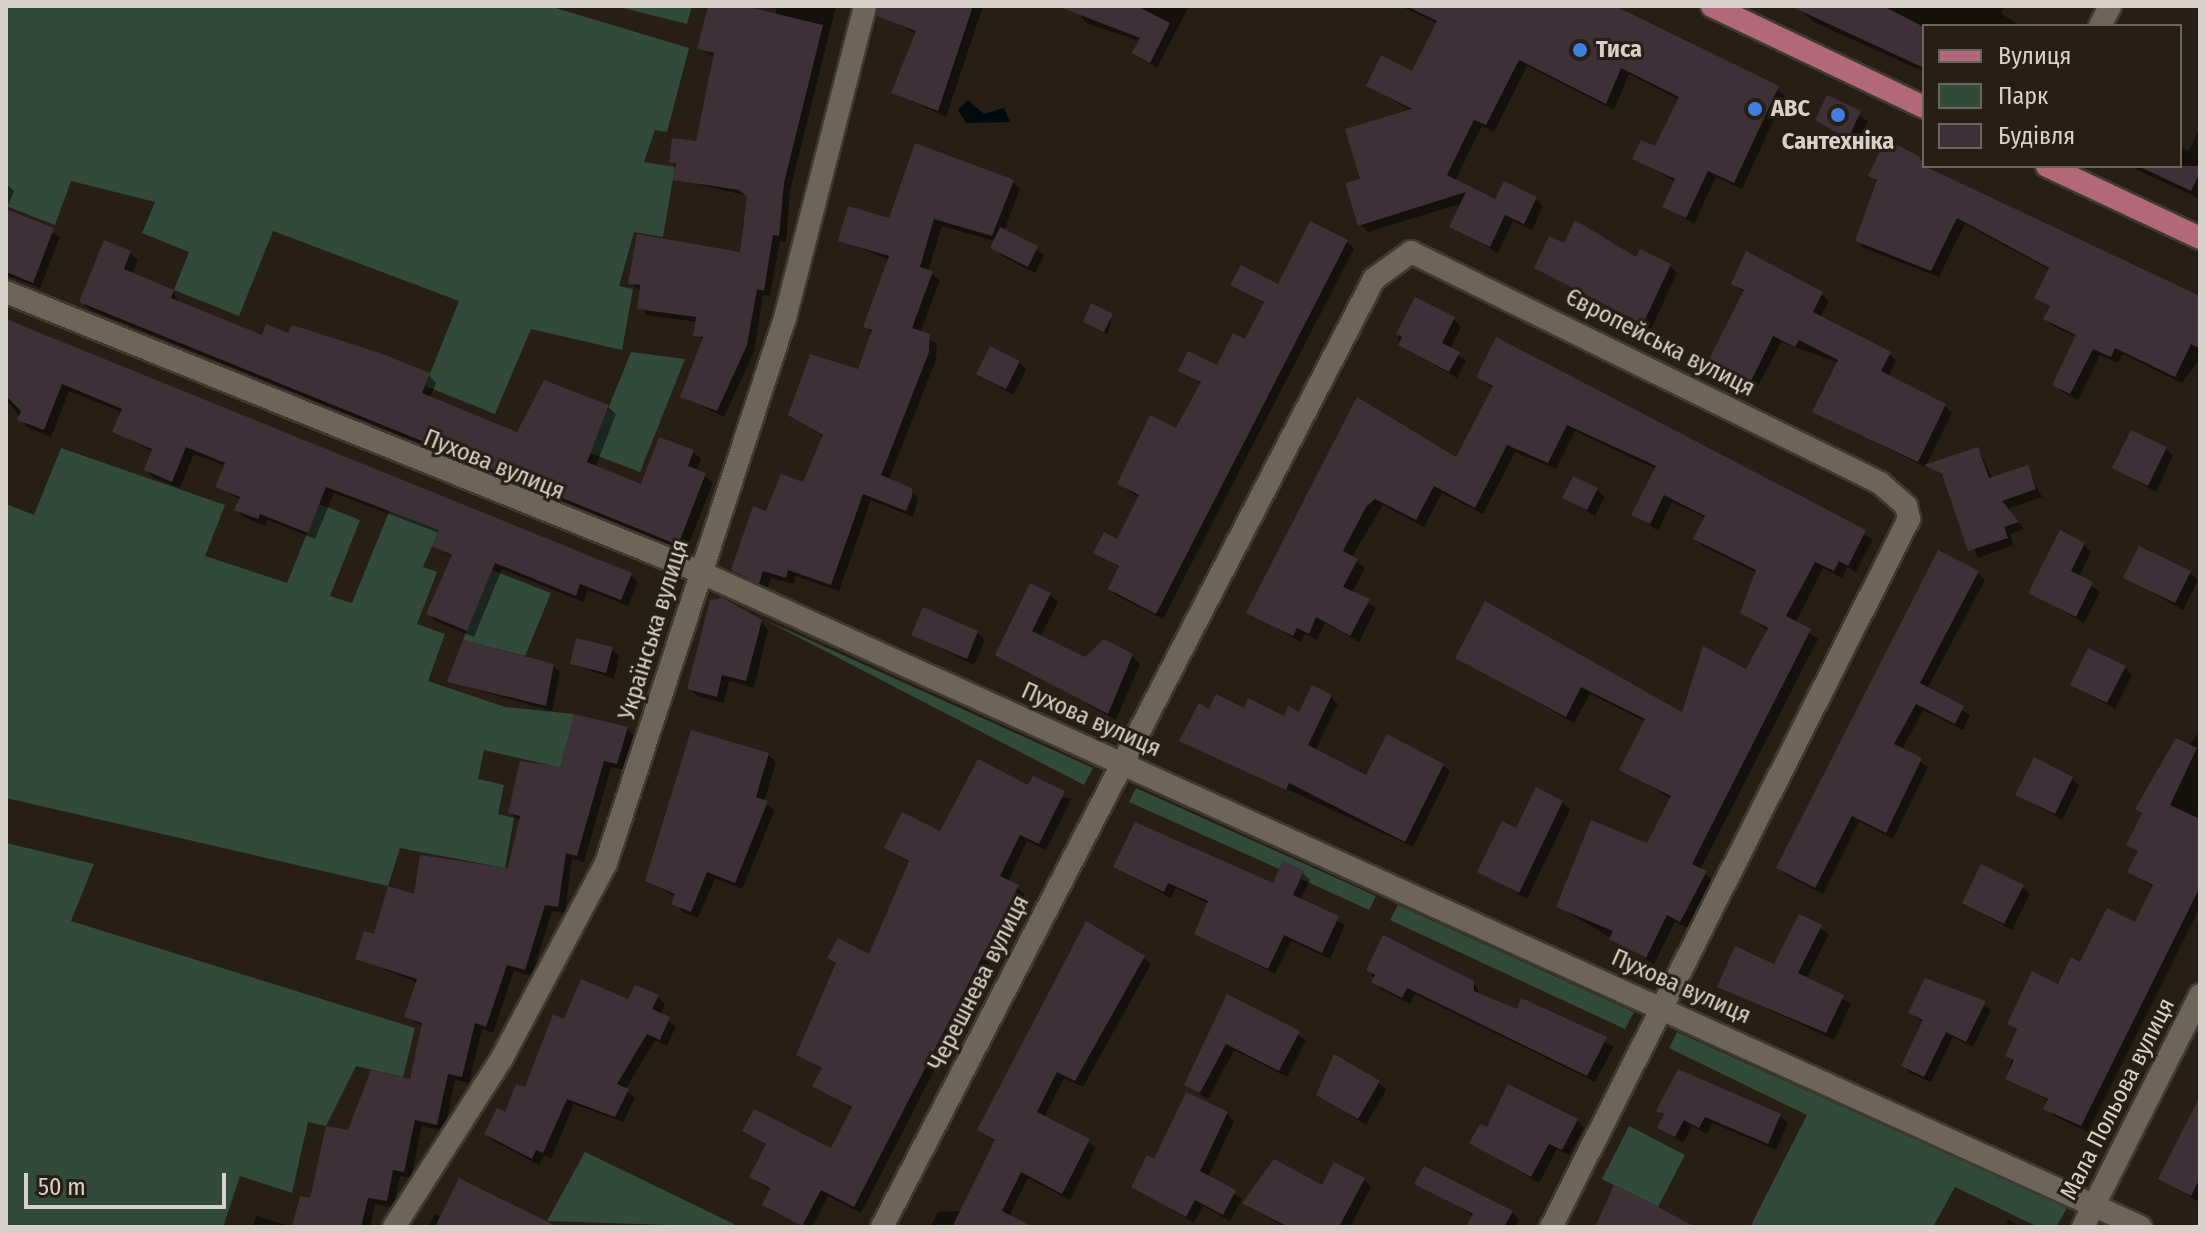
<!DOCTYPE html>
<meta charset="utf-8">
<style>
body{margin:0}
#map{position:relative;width:2206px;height:1233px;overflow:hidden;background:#271f15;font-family:"Fira Sans Condensed",sans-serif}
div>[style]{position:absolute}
.green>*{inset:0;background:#314a3c}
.water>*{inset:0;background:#000a0f}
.shadow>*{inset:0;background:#0007}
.building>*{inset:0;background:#3d3037}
.roads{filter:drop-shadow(2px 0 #403933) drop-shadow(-2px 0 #403933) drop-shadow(0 2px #403933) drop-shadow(0 -2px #403933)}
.minor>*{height:22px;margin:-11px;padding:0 11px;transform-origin:11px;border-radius:11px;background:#6e655a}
.tertiary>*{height:22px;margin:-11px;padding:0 11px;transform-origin:11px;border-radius:11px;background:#6e655a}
.primary>*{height:22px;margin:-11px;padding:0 11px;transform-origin:11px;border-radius:11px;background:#b1687a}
.dots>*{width:22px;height:22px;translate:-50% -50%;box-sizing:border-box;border:4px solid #271f15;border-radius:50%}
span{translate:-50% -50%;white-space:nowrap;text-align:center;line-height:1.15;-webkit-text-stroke:6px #271f15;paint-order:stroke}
.poi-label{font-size:24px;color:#d6d1ca;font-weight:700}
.left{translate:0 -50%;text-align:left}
.street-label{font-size:24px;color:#d6d1ca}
.frame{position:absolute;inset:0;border:8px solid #d6d1ca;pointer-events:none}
.legend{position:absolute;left:1922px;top:24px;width:260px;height:144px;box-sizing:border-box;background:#271f15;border:2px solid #6d665d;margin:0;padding:10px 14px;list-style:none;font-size:24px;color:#d6d1ca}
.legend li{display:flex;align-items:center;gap:16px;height:40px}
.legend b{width:40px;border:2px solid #6d665d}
.scale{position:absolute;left:24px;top:1173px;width:202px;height:36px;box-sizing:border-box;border:4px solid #d6d1ca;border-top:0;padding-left:10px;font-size:24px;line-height:28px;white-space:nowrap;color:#d6d1ca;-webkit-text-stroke:6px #271f15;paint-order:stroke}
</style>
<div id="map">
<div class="green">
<i style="clip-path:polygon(6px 6px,549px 6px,689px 48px,667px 132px,655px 130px,644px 162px,675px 167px,663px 237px,634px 232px,619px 286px,633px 289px,622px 350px,531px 329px,495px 414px,425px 386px,459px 301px,273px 231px,239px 316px,174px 290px,189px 252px,142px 233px,155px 202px,71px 181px,55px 225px,6px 206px)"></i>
<i style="clip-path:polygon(615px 6px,692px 6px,687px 24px)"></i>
<i style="clip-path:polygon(631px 352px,685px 359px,640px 472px,590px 453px)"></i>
<i style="clip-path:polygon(61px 448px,225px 505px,205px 556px,287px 583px,319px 504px,360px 520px,330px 596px,352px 603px,402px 480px,439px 530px,423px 567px,437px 572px,417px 624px,445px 634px,428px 681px,505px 707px,574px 714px,562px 768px,484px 750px,478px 779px,504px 785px,498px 814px,514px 818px,505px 868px,400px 848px,388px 886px,6px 798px,6px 504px,34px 515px)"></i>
<i style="clip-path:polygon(492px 570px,551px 593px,525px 656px,463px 640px)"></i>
<i style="clip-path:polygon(763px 619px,1093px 768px,1084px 785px)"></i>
<i style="clip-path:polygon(1136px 788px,1376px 896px,1369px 910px,1301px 879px,1304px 871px,1283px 861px,1279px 869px,1129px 802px)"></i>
<i style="clip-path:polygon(6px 843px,94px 864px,71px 921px,415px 1028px,403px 1077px,356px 1066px,326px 1126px,308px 1122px,292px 1193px,240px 1176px,223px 1227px,6px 1227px)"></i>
<i style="clip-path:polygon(1398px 905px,1634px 1012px,1625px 1029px,1390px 920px)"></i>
<i style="clip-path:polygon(1677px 1032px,2067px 1208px,2056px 1227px,2038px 1227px,1955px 1187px,1933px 1227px,1750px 1227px,1807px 1115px,1669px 1048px)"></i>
<i style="clip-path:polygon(1629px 1126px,1685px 1155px,1658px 1207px,1602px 1179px)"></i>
<i style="clip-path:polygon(585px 1152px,734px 1224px,733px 1227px,547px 1221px)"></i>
</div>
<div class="water">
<i style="clip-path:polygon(968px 100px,984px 114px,1004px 108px,1010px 122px,966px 123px,958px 110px)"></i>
</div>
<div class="shadow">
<i style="clip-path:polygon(710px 6px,775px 16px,777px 6px,836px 6px,790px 191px,786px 242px,780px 241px,770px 296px,763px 295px,754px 352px,724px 417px,682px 396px,703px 343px,697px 322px,646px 315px,641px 291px,630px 283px,741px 254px,749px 196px,675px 179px,674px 140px,697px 143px,715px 57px,700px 48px)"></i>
<i style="clip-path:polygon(892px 6px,983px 6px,946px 117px,894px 93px,917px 34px,887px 18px)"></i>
<i style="clip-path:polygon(1085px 6px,1189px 6px,1157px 68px,1134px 53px,1140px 41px,1088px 24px,1081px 17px)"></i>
<i style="clip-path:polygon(1401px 6px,1615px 6px,1785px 95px,1742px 189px,1716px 177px,1694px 224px,1665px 206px,1676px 182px,1635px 158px,1656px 149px,1680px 100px,1629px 74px,1614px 110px,1527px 66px,1494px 132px,1482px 126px,1455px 181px,1496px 201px,1536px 199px,1543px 206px,1532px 230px,1513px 221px,1498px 253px,1451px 226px,1463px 203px,1368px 232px,1360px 224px,1363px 180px,1412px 111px,1368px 86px,1413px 74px,1438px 24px)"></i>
<i style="clip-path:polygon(1796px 6px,2005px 6px,2001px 13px,2020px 26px,1924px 26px,1924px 72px,1814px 22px)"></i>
<i style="clip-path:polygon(1828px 98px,1868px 121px,1856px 145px,1818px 119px)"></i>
<i style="clip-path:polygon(2200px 127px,2200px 199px,2129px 166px,2180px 166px,2180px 147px,2189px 151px)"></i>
<i style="clip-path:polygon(1918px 157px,1924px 168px,2200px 301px,2200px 359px,2182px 383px,2123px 354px,2118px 363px,2100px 355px,2078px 400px,2061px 391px,2054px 384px,2077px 337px,2053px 326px,2046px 318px,2051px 308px,2036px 297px,2050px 270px,1965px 224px,1939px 277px,1864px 248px,1857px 240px,1878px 183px,1870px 175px)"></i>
<i style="clip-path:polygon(1013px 182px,1020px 189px,1004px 231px,1044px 255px,1035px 273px,1000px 255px,995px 241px,942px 226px,928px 271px,940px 280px,920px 333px,937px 344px,936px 360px,888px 481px,918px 497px,913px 517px,871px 500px,839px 591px,796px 576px,794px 584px,771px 578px,767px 589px,741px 577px,733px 570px,767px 513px,804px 485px,824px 437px,790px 415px,859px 371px,873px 333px,865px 326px,890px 260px,840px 240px)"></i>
<i style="clip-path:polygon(6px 184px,14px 191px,6px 210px)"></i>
<i style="clip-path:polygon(6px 211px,60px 237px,40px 288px,6px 275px)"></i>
<i style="clip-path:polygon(1347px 242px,1354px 249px,1163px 619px,1117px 596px,1110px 589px,1120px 568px,1095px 552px,1118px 542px,1140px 498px,1119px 484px,1177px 431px,1202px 384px,1181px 370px,1218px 368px,1246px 342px,1265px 304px,1233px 284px,1279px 287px)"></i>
<i style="clip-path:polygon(1565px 246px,1670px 266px,1677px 273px,1651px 329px,1537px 267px)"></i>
<i style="clip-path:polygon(130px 253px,138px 260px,132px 274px,173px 291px,179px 303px,263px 337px,290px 336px,429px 375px,436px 383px,430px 398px,517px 434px,608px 407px,616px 414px,595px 468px,642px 487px,693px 452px,701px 459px,696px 471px,713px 482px,686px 551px,89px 309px,82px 301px)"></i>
<i style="clip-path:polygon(1733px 283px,1822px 294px,1829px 301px,1820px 318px,1889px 354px,1896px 361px,1888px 377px,1945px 406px,1952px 413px,1925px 467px,1815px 411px,1839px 363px,1781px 342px,1758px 386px,1718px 366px,1711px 359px,1745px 293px)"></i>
<i style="clip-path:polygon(1112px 315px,1108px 334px,1085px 322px)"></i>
<i style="clip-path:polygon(1454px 319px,1461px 327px,1450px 349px,1466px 361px,1457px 378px,1400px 345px,1398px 334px)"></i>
<i style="clip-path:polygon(6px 322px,631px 575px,638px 582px,628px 606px,588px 590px,583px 602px,502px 569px,474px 637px,436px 621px,428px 613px,453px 558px,434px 546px,439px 533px,334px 493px,315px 539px,268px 520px,265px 526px,244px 517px,237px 510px,240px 500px,218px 486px,226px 466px,194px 454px,180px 488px,153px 477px,146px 469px,153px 452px,114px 431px,122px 412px,69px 391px,51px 437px,27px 427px,6px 399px)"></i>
<i style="clip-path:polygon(1019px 362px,1026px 370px,1013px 395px,979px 374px)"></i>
<i style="clip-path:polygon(1478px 377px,1873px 539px,1856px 572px,1847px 567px,1842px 578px,1823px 568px,1795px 623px,1818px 639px,1700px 870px,1713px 880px,1688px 928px,1675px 922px,1654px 964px,1558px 906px,1648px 846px,1672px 799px,1622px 769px,1646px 722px,1590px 694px,1574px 723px,1458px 658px,1486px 604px,1683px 715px,1747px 672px,1769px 631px,1742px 613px,1757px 573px,1703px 546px,1696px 539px,1706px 518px,1672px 502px,1658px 531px,1634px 514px,1656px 469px,1575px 431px,1556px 469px,1515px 452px,1483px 514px,1442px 493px,1424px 527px,1383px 505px,1351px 558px,1365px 568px,1352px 593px,1376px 608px,1359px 642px,1325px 623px,1317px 640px,1305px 634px,1301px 642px,1248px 612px,1358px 400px,1457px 460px,1494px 389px)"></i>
<i style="clip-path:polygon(1978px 449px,1993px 479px,2027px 468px,2042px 497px,2007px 509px,2024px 529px,2010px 534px,2014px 545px,1978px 558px,1946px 478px,1928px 466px)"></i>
<i style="clip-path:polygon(2166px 449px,2173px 456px,2156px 492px,2115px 468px)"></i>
<i style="clip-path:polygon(1597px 490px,1605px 497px,1595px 516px,1565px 497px)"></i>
<i style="clip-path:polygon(2083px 544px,2091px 552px,2079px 577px,2100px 592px,2084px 623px,2031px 593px)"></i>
<i style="clip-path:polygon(1978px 573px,1985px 580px,1927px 689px,1970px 715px,1963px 730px,1923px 710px,1902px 750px,1928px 767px,1893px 839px,1859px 821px,1823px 894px,1786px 875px,1779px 868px)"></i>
<i style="clip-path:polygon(2190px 573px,2198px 580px,2183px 610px,2125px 577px)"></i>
<i style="clip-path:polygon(1050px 595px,1058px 602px,1040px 637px,1086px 660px,1090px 652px,1132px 656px,1140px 664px,1116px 720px,998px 654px)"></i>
<i style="clip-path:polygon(761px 622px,768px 630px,754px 688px,729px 681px,724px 703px,697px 696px,689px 688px)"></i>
<i style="clip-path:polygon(977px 632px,985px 640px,974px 665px,914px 635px)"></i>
<i style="clip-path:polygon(612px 649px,619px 656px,614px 679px,572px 664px)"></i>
<i style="clip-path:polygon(553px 666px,560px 672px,552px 711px,450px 682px)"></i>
<i style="clip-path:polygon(2125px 667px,2132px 675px,2115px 709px,2072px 685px)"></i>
<i style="clip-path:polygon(1331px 697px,1338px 704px,1315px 751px,1367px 778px,1443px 765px,1450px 772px,1413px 847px,1182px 741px,1210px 711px,1285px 718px)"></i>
<i style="clip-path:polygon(627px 729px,634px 736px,624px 770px,611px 767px,584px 862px,572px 859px,565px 913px,552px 911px,532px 976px,514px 971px,493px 1033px,482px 1029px,469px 1083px,455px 1080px,444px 1131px,422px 1126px,411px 1178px,400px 1176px,394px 1208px,375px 1204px,370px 1227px,294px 1227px,350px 1132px,411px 1081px,423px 1027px,406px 1016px,418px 983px,357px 958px,415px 896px,510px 871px,521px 821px,510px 813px)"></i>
<i style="clip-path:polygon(2200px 731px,2200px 907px,2088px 1132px,2052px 1115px,2049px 1101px,2007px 1078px,2018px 1032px,2010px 1024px,2136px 925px,2154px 888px,2130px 872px,2139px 853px,2129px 845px,2143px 815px,2137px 809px)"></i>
<i style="clip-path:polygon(768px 755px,776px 762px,764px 802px,775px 810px,742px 889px,715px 878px,698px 918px,681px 911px,676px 897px,647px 881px)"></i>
<i style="clip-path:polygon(2072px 779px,2079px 786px,2062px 820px,2018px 795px)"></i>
<i style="clip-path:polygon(1029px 788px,1071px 799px,1046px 850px,1027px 841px,1008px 882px,1025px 894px,861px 1213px,828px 1196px,812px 1227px,771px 1211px,764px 1204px,771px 1191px,751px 1177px,767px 1146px,745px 1131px,832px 1151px,853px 1109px,815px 1085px,823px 1070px,798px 1054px,837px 965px,829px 957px,870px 957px,910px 863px,886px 848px,941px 834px)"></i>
<i style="clip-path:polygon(1562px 802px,1570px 810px,1527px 899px,1480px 872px,1517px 831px)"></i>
<i style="clip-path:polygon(1115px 867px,1274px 885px,1303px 873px,1310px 880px,1300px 901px,1345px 925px,1330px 959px,1291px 941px,1275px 974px,1196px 934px,1209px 904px,1176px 888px,1171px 898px)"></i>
<i style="clip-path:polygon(2023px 887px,2030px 894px,2012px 930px,1964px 903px)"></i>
<i style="clip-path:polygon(1800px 916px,1829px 934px,1806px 979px,1851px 1004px,1834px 1040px,1719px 986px,1775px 967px)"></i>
<i style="clip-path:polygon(1143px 957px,1151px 964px,1083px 1087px,1064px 1078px,1044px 1118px,1096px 1147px,1070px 1200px,1028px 1178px,1009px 1217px,1029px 1227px,930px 1227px,938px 1212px,962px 1211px,996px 1142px,979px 1130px)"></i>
<i style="clip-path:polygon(1368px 969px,1473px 982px,1481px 996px,1614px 1046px,1595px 1082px,1415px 994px,1410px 1004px,1381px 989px)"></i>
<i style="clip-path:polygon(636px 987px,658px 997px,665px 1004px,660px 1015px,676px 1026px,667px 1046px,655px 1040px,625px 1090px,635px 1098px,623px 1122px,574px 1104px,551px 1159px,544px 1155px,539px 1165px,493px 1141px,486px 1134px,526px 1090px,565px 1022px,629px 1002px)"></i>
<i style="clip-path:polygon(1965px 993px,1991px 1010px,1973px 1047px,1953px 1037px,1931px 1082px,1910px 1073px,1904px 1066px,1924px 1023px,1910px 1013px)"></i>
<i style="clip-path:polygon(1228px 996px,1306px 1040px,1287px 1077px,1234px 1050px,1208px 1099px,1186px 1085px)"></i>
<i style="clip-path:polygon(1379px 1082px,1386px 1090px,1366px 1125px,1318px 1095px)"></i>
<i style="clip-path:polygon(2200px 1098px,2200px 1200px,2199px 1202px,2160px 1179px)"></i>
<i style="clip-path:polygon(1659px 1110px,1780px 1116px,1788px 1123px,1776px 1150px,1713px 1123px,1707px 1134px,1692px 1126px,1683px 1143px,1659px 1128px,1665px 1117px)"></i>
<i style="clip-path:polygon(1227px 1114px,1234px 1121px,1208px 1177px,1242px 1199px,1230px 1221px,1203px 1206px,1194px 1223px,1133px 1187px,1155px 1162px)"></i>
<i style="clip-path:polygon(1577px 1120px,1584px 1128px,1569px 1155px,1557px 1149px,1539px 1183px,1472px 1143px,1488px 1130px)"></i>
<i style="clip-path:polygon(1364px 1180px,1371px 1187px,1350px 1227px,1284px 1227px,1245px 1203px)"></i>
<i style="clip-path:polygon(1417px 1184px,1512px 1212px,1519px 1220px,1516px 1227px,1467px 1227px,1474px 1216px)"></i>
<i style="clip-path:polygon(435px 1214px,442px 1217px,545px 1227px,428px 1227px)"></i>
<i style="clip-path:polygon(256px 1216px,293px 1227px,253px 1227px)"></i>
<i style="clip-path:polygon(2008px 1220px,2022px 1227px,2006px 1227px)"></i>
</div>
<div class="building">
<i style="clip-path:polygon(708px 6px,744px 6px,823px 25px,784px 183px,779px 236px,773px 235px,764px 291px,757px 289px,747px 345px,717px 411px,680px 397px,703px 337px,693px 336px,696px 317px,637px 309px,640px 285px,628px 284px,637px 234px,740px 252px,747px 197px,739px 190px,673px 180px,676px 163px,669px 162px,672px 138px,696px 141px,714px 53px,697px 49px)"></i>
<i style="clip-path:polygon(879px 6px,973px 6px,938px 111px,891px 93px,916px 31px,877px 16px)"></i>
<i style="clip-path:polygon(1057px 6px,1137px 6px,1170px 23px,1150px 63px,1132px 53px,1140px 38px)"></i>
<i style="clip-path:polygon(1406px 6px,1615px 6px,1779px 86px,1734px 183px,1708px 171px,1686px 218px,1662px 207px,1675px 179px,1632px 159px,1641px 140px,1655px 146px,1679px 97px,1621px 68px,1606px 104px,1519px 60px,1486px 125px,1474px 120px,1447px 175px,1495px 199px,1504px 181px,1537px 197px,1524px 224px,1505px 215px,1490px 247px,1449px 227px,1466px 192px,1358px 226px,1345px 183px,1360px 179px,1345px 129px,1412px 109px,1366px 86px,1381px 55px,1412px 71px,1437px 21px)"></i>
<i style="clip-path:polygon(1790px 6px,1883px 6px,1924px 27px,1924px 68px)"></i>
<i style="clip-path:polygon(1827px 95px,1861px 111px,1848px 139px,1815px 120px)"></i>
<i style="clip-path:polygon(1886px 139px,1919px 156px,1924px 166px,2200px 296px,2200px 349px,2191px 344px,2175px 377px,2115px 348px,2111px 357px,2093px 349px,2070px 394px,2052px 385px,2076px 335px,2043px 319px,2050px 306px,2034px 298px,2049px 268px,1957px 218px,1931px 271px,1855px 241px,1877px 180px,1868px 176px)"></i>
<i style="clip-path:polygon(915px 143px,1014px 180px,992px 236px,934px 219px,920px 267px,933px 271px,912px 328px,930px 334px,929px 352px,881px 475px,912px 488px,912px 497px,906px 511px,863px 494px,831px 585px,788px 570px,786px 578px,763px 571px,759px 584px,731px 570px,753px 506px,766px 511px,781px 474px,803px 482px,823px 435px,788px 415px,810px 354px,858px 369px,872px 330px,863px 327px,889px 256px,838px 241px,848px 206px,889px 218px)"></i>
<i style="clip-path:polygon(2138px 166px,2200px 166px,2200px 173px,2191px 191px)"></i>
<i style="clip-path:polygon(6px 209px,54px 228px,33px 283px,6px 272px)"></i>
<i style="clip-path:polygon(1575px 220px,1636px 257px,1640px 249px,1671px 264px,1643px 324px,1534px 268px,1549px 236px,1564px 243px)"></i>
<i style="clip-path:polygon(1310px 221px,1348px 240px,1156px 614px,1108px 589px,1119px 566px,1093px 553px,1104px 532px,1117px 539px,1139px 495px,1117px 484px,1150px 415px,1176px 428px,1201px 382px,1178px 371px,1188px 351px,1217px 365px,1233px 333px,1245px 339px,1264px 302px,1230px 285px,1241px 265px,1278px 284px)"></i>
<i style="clip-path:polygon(1000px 227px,1038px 246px,1028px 267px,990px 248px)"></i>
<i style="clip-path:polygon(104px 240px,131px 251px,124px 269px,174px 290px,171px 298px,262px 335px,266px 324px,288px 333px,292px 325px,380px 353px,430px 373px,422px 393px,517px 432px,544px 380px,609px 405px,587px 462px,641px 484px,659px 437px,694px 450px,688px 466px,706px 473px,678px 545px,79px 302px)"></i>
<i style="clip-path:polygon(1746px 251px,1823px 292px,1813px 312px,1891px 352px,1881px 371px,1946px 404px,1918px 462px,1812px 412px,1838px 360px,1799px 340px,1795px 347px,1773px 336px,1751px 381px,1709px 359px,1744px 290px,1731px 284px)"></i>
<i style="clip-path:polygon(1415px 297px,1455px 317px,1442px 343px,1460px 352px,1449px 372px,1398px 345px,1402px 337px,1396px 334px)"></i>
<i style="clip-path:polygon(1091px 303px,1113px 314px,1104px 332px,1083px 322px)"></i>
<i style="clip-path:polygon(6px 319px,632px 573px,621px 600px,580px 584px,576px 596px,495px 563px,467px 631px,426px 614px,452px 555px,432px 546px,439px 530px,326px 487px,308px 533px,260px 514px,258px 519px,234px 510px,240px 497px,215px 487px,225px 463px,186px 447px,172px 482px,144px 470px,152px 449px,112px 432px,122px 409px,62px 384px,44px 430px,17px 420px,21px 411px,6px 396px)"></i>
<i style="clip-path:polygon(1496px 337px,1866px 530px,1848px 566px,1839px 561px,1834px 571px,1815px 562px,1786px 616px,1811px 629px,1692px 864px,1707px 871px,1680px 922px,1667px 915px,1646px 958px,1609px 939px,1613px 931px,1556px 907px,1591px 820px,1647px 843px,1671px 796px,1619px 770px,1645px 719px,1581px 687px,1566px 717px,1455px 658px,1485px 601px,1682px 712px,1703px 646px,1746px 669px,1768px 628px,1740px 613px,1756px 570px,1693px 539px,1705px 516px,1664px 495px,1650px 524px,1631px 515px,1656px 466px,1567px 425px,1548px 463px,1507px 445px,1475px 508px,1434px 486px,1416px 520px,1375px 499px,1366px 507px,1343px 551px,1358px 559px,1343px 587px,1370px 599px,1350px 636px,1316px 617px,1309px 634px,1297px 628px,1293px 636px,1246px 613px,1357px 397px,1456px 457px,1493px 386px,1476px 377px)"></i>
<i style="clip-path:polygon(990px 346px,1020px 361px,1006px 389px,976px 374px)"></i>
<i style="clip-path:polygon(2131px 430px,2167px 447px,2148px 486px,2112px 468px)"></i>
<i style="clip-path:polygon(1978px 447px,1989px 478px,2028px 465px,2036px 489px,2002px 501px,2019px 522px,2004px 527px,2008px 538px,1968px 551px,1942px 474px,1924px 465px)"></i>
<i style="clip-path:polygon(1573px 476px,1598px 488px,1587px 510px,1562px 498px)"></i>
<i style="clip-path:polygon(2060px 530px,2085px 543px,2071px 571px,2093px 582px,2076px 617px,2028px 593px)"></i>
<i style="clip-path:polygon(2139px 546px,2191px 571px,2175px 603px,2123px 578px)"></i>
<i style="clip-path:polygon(1938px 550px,1979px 571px,1920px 683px,1964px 706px,1955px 724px,1916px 704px,1894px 744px,1922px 758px,1886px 833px,1852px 816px,1815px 888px,1776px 868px)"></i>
<i style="clip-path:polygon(1030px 583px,1051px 593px,1032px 631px,1085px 657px,1104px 639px,1133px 654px,1108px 714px,995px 655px)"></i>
<i style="clip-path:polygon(723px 598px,762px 620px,746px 681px,722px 675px,717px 697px,687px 689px,710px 600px)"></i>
<i style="clip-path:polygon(923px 607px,978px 631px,967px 659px,911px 635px)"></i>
<i style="clip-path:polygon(576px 638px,613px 647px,606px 673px,570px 664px)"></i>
<i style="clip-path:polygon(463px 640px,554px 664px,546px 706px,447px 682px)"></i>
<i style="clip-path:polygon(2088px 648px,2126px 666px,2107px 703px,2070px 685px)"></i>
<i style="clip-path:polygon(1312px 685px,1332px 695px,1308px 745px,1366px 775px,1387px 734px,1444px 764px,1405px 842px,1289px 783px,1286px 790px,1179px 741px,1199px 703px,1209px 709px,1216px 694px,1244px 708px,1248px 698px,1284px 716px,1288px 706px,1299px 712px)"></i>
<i style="clip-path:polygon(574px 714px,628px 727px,617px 764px,604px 761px,577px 856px,566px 853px,558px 907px,545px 905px,525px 970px,507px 965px,486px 1027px,475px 1023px,462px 1077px,448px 1074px,437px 1125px,415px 1120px,404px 1172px,393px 1170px,387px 1201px,368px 1198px,361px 1227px,292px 1227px,300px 1196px,310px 1198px,326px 1126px,348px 1130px,371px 1070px,410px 1079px,422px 1023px,404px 1017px,417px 979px,355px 959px,364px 931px,374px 934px,388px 886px,414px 894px,420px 855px,508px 868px,520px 816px,508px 813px,520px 761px,560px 767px)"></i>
<i style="clip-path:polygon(691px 730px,769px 753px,756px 797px,768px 801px,735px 883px,707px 872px,691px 912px,671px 904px,675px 894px,645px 881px)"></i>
<i style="clip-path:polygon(2176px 738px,2197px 748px,2170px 805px,2200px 819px,2200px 887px,2081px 1126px,2043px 1109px,2048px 1099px,2005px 1079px,2014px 1060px,2005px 1056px,2017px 1029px,2007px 1024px,2032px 971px,2058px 984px,2071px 957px,2080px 962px,2107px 908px,2135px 922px,2153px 885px,2127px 872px,2138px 851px,2126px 845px,2142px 813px,2135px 809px)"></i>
<i style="clip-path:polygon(2034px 757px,2073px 777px,2055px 814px,2015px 795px)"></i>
<i style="clip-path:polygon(978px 759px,1028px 785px,1033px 776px,1065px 791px,1039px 844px,1020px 835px,1000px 876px,1019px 885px,854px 1207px,821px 1190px,802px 1226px,762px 1205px,770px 1188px,749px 1177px,766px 1144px,742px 1131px,754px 1109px,831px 1148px,852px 1107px,812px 1086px,822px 1068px,796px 1055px,836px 963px,827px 958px,838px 938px,869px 954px,909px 861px,884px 848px,902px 812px,940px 831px)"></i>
<i style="clip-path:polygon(1536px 787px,1563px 801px,1519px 893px,1477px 872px,1502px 821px,1516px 828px)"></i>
<i style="clip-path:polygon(1135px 822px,1273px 883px,1283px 861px,1304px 871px,1293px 895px,1339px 916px,1322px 953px,1284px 935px,1268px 969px,1194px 934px,1208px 901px,1168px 883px,1164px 892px,1113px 867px)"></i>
<i style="clip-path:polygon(1981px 864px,2024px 885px,2004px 924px,1962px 903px)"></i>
<i style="clip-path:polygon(1799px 914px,1822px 925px,1798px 973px,1844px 995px,1826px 1033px,1717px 987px,1735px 946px,1774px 964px)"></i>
<i style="clip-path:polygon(1086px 921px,1145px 956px,1075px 1081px,1057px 1072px,1037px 1112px,1090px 1139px,1062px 1194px,1021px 1172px,1002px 1211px,1033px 1227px,952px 1227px,995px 1140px,977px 1130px)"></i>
<i style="clip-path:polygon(1383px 935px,1474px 981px,1474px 991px,1517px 1009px,1521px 998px,1607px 1037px,1587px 1076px,1407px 988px,1402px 998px,1371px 982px,1375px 975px,1366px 970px)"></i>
<i style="clip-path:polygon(1925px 978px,1986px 1001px,1966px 1042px,1946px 1032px,1924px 1077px,1901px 1066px,1923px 1020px,1908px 1013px)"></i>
<i style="clip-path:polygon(581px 979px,628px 999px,635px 985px,659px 995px,652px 1009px,670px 1017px,660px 1040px,647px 1034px,617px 1084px,629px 1089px,615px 1117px,567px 1099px,543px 1153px,536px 1150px,532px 1159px,484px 1134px,497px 1108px,505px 1112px,516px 1084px,525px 1087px,553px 1014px,564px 1019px)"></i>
<i style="clip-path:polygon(1227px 994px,1300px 1031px,1279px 1071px,1226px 1044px,1200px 1093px,1184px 1085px)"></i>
<i style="clip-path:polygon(1334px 1054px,1380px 1081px,1358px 1119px,1316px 1095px)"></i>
<i style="clip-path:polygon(1678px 1069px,1781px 1114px,1768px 1144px,1705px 1117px,1699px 1128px,1684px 1120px,1675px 1137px,1657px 1128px,1664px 1114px,1656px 1111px)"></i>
<i style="clip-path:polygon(1508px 1084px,1578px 1119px,1562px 1150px,1549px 1144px,1531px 1177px,1469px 1143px,1480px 1124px,1487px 1127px)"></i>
<i style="clip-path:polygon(1186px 1092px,1228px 1112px,1200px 1171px,1236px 1190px,1223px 1215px,1195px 1200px,1186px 1217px,1131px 1187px,1147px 1155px,1154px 1159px)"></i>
<i style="clip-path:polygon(2200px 1096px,2200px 1178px,2191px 1196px,2158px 1179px)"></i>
<i style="clip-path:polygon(1274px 1159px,1322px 1185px,1334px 1162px,1365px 1178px,1339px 1227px,1288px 1227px,1242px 1203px)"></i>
<i style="clip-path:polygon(1424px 1166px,1513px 1211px,1504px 1227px,1466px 1227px,1473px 1214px,1414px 1184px)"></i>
<i style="clip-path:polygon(459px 1178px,558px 1227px,435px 1227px)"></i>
<i style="clip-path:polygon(1614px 1185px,1658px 1207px,1695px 1227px,1595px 1227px)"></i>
</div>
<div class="roads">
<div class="minor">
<i style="left:2100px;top:26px;width:22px;rotate:-63deg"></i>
<i style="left:6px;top:292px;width:746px;rotate:21.96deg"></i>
<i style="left:698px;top:571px;width:1585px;rotate:24.45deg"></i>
<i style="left:394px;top:1227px;width:201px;rotate:-57.4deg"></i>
<i style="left:502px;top:1058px;width:221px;rotate:-61.9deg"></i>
<i style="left:606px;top:863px;width:574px;rotate:-71.82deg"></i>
<i style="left:785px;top:318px;width:322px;rotate:-75.6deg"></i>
<i style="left:882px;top:1227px;width:1068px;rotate:-62.57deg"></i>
<i style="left:1374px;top:279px;width:46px;rotate:-36.1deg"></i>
<i style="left:1411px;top:252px;width:523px;rotate:26.22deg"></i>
<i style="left:1880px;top:483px;width:35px;rotate:41deg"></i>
<i style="left:1906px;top:506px;width:13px;rotate:77deg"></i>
<i style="left:1909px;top:519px;width:793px;rotate:116.82deg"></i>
</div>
<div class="tertiary">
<i style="left:2083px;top:1227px;width:260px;rotate:-63.2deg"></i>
</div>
<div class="primary">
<i style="left:1712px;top:6px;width:235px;rotate:25.5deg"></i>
<i style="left:2047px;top:166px;width:169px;rotate:25.2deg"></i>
</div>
</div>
<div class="dots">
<i style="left:1580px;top:50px;background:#3f7fe0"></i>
<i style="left:1755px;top:109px;background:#3f7fe0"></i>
<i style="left:1838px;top:115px;background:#3f7fe0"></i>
</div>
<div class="poi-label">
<span class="left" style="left:1596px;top:50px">Тиса</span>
<span class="left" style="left:1771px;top:109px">ABC</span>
<span style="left:1838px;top:142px">Сантехніка</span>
</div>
<div class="street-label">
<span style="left:1660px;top:343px;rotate:27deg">Європейська вулиця</span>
<span style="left:494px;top:465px;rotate:22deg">Пухова вулиця</span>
<span style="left:654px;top:630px;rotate:-73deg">Українська вулиця</span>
<span style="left:1091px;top:720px;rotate:24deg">Пухова вулиця</span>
<span style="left:979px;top:983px;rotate:-63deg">Черешнева вулиця</span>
<span style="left:1681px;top:987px;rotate:24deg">Пухова вулиця</span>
<span style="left:2118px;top:1099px;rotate:-63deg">Мала Польова вулиця</span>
</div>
<div class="frame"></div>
<ul class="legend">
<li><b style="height:10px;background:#b1687a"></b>Вулиця</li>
<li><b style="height:22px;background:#314a3c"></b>Парк</li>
<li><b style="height:22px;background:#3d3037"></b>Будівля</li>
</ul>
<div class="scale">50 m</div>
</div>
